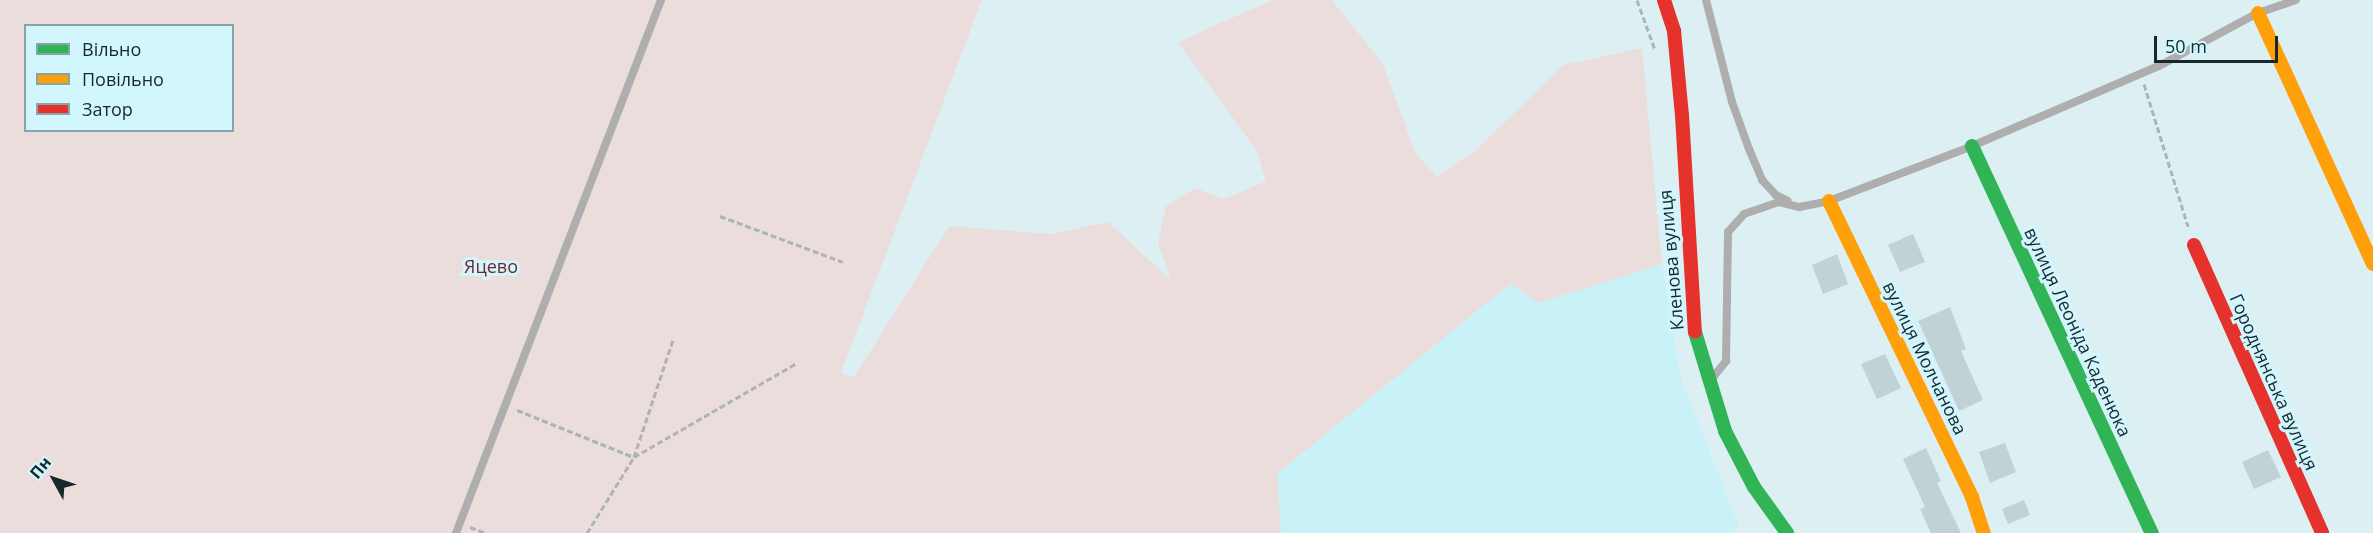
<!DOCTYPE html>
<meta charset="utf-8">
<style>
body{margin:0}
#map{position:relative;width:2373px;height:533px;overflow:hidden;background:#dcf0f4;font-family:"Open Sans",sans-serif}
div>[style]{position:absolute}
.built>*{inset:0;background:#c8f1f8}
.green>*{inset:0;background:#ecdddd}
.building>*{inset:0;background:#c0d2d5}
.path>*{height:3px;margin-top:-1.5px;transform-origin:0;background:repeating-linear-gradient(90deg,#adb4b5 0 6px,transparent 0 9px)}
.lane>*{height:8px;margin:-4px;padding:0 4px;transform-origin:4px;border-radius:4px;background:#aeaeae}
.fast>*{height:14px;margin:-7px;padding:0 7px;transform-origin:7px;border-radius:7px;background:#30b455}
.slow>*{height:14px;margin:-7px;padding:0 7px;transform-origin:7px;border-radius:7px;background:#ff9f0a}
.jam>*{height:14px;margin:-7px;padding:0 7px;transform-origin:7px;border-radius:7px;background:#e5322d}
span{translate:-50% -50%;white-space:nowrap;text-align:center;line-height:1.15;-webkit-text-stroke:6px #d2f6fe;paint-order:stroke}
.street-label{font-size:18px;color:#16282b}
.park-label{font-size:18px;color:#702a2b}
.legend{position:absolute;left:24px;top:24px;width:210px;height:108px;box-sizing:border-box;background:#d2f6fe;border:2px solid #87a4aa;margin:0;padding:8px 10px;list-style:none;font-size:18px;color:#16282b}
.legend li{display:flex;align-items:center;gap:12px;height:30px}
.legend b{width:30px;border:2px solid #87a4aa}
.north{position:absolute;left:24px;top:449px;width:60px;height:60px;-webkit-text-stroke:4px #d2f6fe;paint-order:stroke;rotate:310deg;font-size:16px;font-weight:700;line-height:24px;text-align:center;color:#16282b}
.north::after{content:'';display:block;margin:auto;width:21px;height:27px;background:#16282b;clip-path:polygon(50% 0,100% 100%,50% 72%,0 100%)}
.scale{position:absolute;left:2154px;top:36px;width:124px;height:27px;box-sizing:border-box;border:3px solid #16282b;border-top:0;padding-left:8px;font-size:18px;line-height:21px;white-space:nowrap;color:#16282b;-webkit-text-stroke:4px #d2f6fe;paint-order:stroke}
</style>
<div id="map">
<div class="built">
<i style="clip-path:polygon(1662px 264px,1680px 375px,1739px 527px,1732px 533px,1281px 533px,1277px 474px,1510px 284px,1539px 303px)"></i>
</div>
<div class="green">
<i style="clip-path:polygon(evenodd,0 0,982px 0,841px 373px,854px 377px,949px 226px,1052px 234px,1108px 222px,1170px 279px,1158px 243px,1166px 206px,1195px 188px,1224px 199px,1266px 181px,1256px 150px,1178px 42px,1272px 0,1332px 0,1383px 64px,1415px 152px,1437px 177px,1476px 150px,1563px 65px,1642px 48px,1662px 264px,1539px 303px,1510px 284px,1277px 474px,1281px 533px,0 533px,0 0,26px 26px,232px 26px,232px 130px,26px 130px,26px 26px)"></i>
</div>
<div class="building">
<i style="clip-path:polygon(1913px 234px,1925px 262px,1900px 272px,1888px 245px)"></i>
<i style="clip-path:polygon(1837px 254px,1848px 284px,1823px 294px,1812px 265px)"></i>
<i style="clip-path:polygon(1950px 307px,1966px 349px,1961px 351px,1983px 400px,1959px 411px,1918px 321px)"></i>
<i style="clip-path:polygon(1885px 354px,1901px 388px,1877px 399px,1861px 364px)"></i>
<i style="clip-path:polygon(2005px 443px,2016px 472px,1990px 483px,1979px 452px)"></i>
<i style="clip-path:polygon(1926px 448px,1941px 481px,1937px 483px,1961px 533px,1931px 533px,1920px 509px,1925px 507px,1903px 459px)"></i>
<i style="clip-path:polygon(2268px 450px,2281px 477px,2254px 489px,2242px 462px)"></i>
<i style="clip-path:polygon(2024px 500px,2030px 515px,2008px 524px,2002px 509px)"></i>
</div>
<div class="path">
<i style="left:1637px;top:0;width:53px;rotate:70.2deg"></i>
<i style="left:2144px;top:84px;width:149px;rotate:72.8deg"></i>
<i style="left:720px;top:216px;width:131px;rotate:20.5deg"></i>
<i style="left:517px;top:410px;width:126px;rotate:21.9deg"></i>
<i style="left:634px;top:457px;width:126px;rotate:-71.6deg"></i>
<i style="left:470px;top:527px;width:17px;rotate:21deg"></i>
<i style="left:587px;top:533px;width:89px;rotate:-58.3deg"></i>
<i style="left:634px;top:457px;width:188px;rotate:-30deg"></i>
</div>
<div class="lane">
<i style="left:1706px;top:0;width:105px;rotate:75.7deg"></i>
<i style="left:1732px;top:102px;width:50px;rotate:70.1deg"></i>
<i style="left:1749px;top:149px;width:34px;rotate:67deg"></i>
<i style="left:1762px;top:180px;width:21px;rotate:47deg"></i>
<i style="left:1776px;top:195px;width:13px;rotate:27deg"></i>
<i style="left:1710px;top:381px;width:26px;rotate:-51deg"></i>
<i style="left:1726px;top:361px;width:129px;rotate:-89.1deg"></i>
<i style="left:1728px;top:232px;width:24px;rotate:-48deg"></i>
<i style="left:1744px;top:214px;width:37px;rotate:-19deg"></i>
<i style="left:1779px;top:202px;width:21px;rotate:14deg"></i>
<i style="left:1799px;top:207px;width:31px;rotate:-11deg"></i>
<i style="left:1829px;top:201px;width:153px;rotate:-21deg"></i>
<i style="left:1972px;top:146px;width:203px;rotate:-23.2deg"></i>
<i style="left:2159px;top:66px;width:112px;rotate:-28.2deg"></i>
<i style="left:2258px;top:13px;width:40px;rotate:-18.9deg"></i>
<i style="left:456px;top:533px;width:571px;rotate:-68.96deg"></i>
</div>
<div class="fast">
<i style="left:1972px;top:146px;width:427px;rotate:65.1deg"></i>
<i style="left:1695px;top:332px;width:103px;rotate:73.1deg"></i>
<i style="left:1725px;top:431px;width:63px;rotate:62.6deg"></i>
<i style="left:1754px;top:487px;width:57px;rotate:54.3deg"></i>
</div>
<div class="slow">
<i style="left:2258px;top:13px;width:276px;rotate:65.4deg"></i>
<i style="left:1829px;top:201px;width:329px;rotate:64.2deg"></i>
<i style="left:1972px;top:497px;width:38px;rotate:72deg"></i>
</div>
<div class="jam">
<i style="left:1664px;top:0;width:33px;rotate:72deg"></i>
<i style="left:1674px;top:31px;width:84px;rotate:84.6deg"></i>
<i style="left:1682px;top:115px;width:217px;rotate:86.6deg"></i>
<i style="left:2194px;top:245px;width:315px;rotate:66deg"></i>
</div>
<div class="street-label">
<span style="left:1671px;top:260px;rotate:-95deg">Кленова вулиця</span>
<span style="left:2078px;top:332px;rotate:65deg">вулиця Леоніда Каденюка</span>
<span style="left:1925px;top:358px;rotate:64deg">вулиця Молчанова</span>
<span style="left:2274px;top:382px;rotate:66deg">Городнянська вулиця</span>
</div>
<div class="park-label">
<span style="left:491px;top:266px">Яцево</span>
</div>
<ul class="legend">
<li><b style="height:8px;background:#30b455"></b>Вільно</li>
<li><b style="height:8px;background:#ff9f0a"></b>Повільно</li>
<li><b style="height:8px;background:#e5322d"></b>Затор</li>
</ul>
<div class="north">Пн</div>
<div class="scale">50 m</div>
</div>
